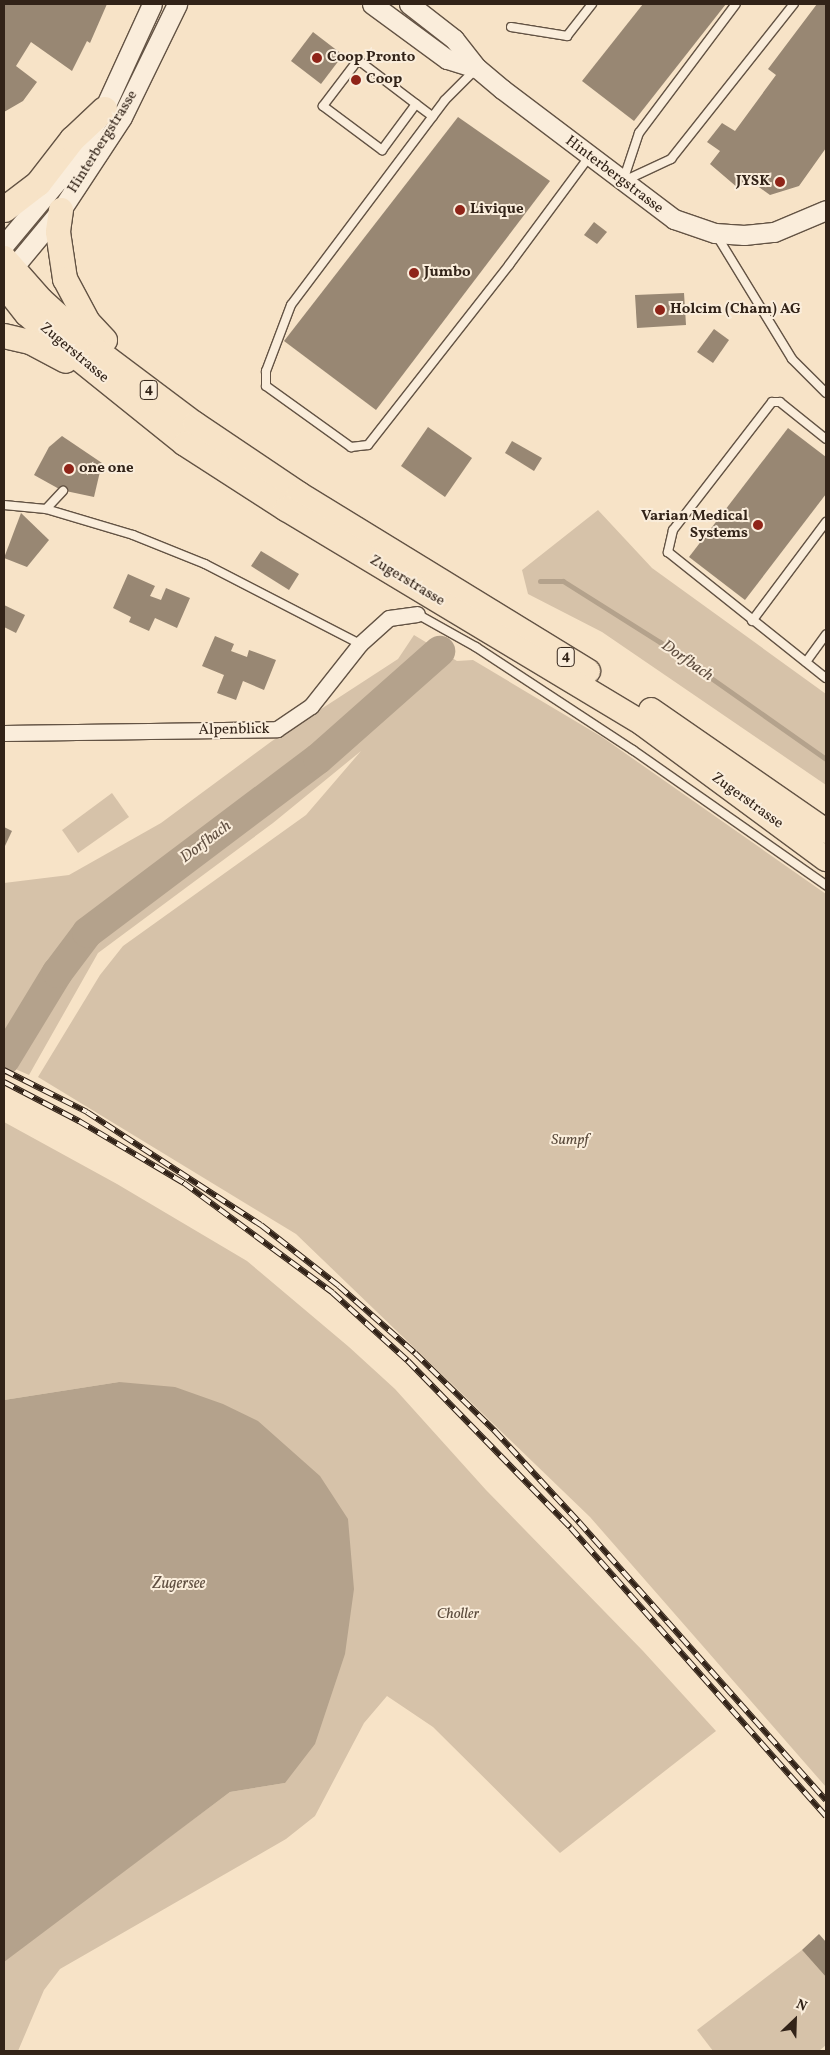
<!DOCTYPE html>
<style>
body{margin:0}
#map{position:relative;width:830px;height:2055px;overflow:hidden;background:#f7e3c7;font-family:Vollkorn,serif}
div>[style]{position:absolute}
.green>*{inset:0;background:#d6c2a9}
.water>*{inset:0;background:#b4a28c}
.stream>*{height:5px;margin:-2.5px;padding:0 2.5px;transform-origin:2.5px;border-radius:2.5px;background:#b4a28c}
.river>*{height:31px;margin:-15.5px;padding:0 15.5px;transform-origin:15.5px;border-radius:15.5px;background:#b4a28c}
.building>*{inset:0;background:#988773}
.roads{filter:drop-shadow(1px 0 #635344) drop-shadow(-1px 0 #635344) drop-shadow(0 1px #635344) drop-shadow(0 -1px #635344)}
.service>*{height:8px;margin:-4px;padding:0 4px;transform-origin:4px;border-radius:4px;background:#faeddb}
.minor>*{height:15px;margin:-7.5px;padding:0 7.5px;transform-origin:7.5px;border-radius:7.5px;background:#faeddb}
.tertiary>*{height:19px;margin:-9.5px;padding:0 9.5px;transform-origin:9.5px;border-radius:9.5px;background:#faeddb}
.primary>*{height:24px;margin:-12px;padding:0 12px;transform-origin:12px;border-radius:12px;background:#f7e3c7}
.trunk>*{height:25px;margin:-12.5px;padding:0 12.5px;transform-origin:12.5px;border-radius:12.5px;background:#f7e3c7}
.rail>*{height:5.5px;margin-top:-2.75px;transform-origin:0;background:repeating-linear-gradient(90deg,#faeddb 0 11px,#322318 0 22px);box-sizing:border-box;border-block:1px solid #322318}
.dots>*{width:14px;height:14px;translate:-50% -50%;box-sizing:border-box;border:2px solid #faeddb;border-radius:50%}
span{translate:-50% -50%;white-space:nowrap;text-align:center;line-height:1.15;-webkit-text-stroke:4px #faeddb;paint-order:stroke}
.shield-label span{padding:1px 4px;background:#faeddb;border:1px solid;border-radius:4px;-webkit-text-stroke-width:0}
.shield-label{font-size:14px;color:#322318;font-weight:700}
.poi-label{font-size:15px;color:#322318;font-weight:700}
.left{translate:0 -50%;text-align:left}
.right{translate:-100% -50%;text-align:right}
.street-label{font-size:15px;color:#322318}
.park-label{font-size:15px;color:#5b4b3c;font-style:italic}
.water-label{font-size:16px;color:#604f41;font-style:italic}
.frame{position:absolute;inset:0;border:5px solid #322318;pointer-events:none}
.north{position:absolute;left:770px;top:1995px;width:50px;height:50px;-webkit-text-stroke:4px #faeddb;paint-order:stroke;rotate:24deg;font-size:14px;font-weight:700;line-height:20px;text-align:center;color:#322318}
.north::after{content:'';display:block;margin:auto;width:18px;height:22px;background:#322318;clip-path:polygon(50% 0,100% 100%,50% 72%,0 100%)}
</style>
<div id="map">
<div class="green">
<i style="clip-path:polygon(598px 510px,652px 568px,826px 694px,826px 785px,602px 632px,528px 594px,522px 570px)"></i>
<i style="clip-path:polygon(414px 635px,457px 661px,473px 660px,602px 737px,826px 894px,826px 1787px,590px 1517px,296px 1234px,38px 1077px,100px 975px,123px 946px,306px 815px,361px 751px,273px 823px,98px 953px,29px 1075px,4px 1064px,4px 883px,69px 875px,161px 823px,272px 741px,398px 659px)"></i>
<i style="clip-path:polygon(112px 793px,129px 817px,78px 853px,62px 830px)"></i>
<i style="clip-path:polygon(4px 1122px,117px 1184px,247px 1261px,349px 1347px,395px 1389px,486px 1490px,643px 1651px,716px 1731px,560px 1853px,433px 1727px,387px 1696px,364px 1723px,315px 1816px,286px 1839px,60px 1969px,44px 1990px,18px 2051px,4px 2051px,4px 1960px,230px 1792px,285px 1783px,119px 1382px,4px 1400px)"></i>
<i style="clip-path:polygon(802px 1950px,826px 1977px,826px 2045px,819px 2051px,713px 2051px,697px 2030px)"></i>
</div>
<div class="water">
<i style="clip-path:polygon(119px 1382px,175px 1387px,223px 1404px,258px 1421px,320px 1476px,348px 1519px,354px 1589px,345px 1654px,315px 1744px,285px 1783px,230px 1792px,4px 1962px,4px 1400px)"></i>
</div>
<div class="stream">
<i style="left:540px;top:581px;width:23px"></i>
<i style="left:563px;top:581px;width:115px;rotate:32.2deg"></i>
<i style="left:660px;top:642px;width:203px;rotate:35.2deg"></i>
</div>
<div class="river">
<i style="left:4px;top:1059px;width:102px;rotate:-58.7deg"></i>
<i style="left:57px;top:972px;width:50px;rotate:-53.1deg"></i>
<i style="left:87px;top:932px;width:289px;rotate:-37deg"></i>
<i style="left:318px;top:758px;width:162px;rotate:-41.5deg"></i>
</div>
<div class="building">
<i style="clip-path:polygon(4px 4px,107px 4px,90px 43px,87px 41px,72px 71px,31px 42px,16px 66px,37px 82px,23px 101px,4px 112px)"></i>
<i style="clip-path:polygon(643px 4px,726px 4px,634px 121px,582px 81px)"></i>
<i style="clip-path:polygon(817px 4px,826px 4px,826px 148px,799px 186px,770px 195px,749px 180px,738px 188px,710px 164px,720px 151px,707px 142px,722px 123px,735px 131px,776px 75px,768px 69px)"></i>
<i style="clip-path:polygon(313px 32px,343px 55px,321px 84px,291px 61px)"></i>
<i style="clip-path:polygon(458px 117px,550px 181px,376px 410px,284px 341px)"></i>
<i style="clip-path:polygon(594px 222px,607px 232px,597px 244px,584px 235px)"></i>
<i style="clip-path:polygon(684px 293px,686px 325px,637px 328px,635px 295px)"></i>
<i style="clip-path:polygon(714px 329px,729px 340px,713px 363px,697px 352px)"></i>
<i style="clip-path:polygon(428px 427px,472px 458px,445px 497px,401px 466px)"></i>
<i style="clip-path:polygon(788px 428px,826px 457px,826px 494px,745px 600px,689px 557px)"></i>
<i style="clip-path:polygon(62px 436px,102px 463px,94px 497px,61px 490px,34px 475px,49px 447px)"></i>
<i style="clip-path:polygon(512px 441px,542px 458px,534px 471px,505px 453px)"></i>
<i style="clip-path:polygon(21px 513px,49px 540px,27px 567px,4px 558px)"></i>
<i style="clip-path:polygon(261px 551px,299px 574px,289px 590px,251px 566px)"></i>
<i style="clip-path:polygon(128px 574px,155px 586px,150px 596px,161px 600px,166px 588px,190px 598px,177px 628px,155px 618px,149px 631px,129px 622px,131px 617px,113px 608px)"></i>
<i style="clip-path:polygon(4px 605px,25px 615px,16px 633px,4px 627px)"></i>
<i style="clip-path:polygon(215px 636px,234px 644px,231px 651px,247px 657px,249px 650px,276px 660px,264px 690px,243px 681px,236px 700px,217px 693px,224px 675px,202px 666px)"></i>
<i style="clip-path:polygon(4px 827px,12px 831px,4px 848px)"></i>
<i style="clip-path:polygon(819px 1934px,826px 1942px,826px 1977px,802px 1950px)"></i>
</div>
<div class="roads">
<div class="service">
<i style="left:511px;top:27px;width:57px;rotate:9.1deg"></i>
<i style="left:567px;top:36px;width:41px;rotate:-52deg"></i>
<i style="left:476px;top:69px;width:44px;rotate:135deg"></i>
<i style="left:445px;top:100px;width:256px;rotate:126.9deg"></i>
<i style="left:291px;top:305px;width:71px;rotate:110.7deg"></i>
<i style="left:266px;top:371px;width:15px;rotate:90deg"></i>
<i style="left:266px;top:386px;width:105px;rotate:35.7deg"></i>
<i style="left:351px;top:447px;width:17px;rotate:-7deg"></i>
<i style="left:368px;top:445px;width:229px;rotate:-51.9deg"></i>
<i style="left:509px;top:265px;width:134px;rotate:-53.5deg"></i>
<i style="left:416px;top:104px;width:73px;rotate:-142.8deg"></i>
<i style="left:358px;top:60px;width:58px;rotate:127.3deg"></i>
<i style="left:323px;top:106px;width:74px;rotate:36.7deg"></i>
<i style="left:382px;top:150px;width:57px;rotate:-53.5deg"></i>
<i style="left:416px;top:104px;width:21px;rotate:37deg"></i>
<i style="left:626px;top:180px;width:50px;rotate:-25deg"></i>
<i style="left:671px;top:159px;width:198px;rotate:-51.6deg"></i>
<i style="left:623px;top:181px;width:51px;rotate:-71.6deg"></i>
<i style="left:639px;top:133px;width:161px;rotate:-53.1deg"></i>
<i style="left:717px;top:236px;width:144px;rotate:58.6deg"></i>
<i style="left:792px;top:359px;width:48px;rotate:45deg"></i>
<i style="left:826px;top:439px;width:59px;rotate:-141.2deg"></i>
<i style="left:780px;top:402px;width:8px;rotate:180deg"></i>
<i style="left:772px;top:402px;width:162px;rotate:127.7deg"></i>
<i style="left:673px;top:530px;width:23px;rotate:103deg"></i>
<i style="left:668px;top:552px;width:202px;rotate:38.6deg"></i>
<i style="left:4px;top:505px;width:42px;rotate:5.4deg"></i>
<i style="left:46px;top:509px;width:91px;rotate:16.6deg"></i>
<i style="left:133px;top:535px;width:78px;rotate:21.9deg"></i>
<i style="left:205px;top:564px;width:174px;rotate:27.3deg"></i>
<i style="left:46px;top:509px;width:25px;rotate:-47deg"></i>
<i style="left:417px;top:614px;width:68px;rotate:29.2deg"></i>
<i style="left:476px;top:647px;width:188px;rotate:33.3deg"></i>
<i style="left:633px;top:750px;width:236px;rotate:35deg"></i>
<i style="left:752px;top:621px;width:124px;rotate:-53.2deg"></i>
<i style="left:806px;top:662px;width:34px;rotate:-54deg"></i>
</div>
<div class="minor">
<i style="left:4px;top:733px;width:273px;rotate:-0.8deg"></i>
<i style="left:277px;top:729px;width:41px;rotate:-34.1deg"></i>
<i style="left:311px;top:706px;width:79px;rotate:-51.7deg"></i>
<i style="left:360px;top:644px;width:39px;rotate:-42deg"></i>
<i style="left:389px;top:618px;width:28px;rotate:-8deg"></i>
</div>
<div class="tertiary">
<i style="left:372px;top:4px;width:93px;rotate:36.3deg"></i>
<i style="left:447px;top:59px;width:31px;rotate:17deg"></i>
<i style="left:409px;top:4px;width:57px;rotate:37.9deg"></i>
<i style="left:454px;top:39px;width:37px;rotate:52deg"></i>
<i style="left:477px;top:68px;width:33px;rotate:40deg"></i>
<i style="left:502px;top:89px;width:216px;rotate:37.1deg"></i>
<i style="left:674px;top:219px;width:43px;rotate:18.9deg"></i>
<i style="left:715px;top:233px;width:29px;rotate:4deg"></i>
<i style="left:744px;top:235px;width:30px;rotate:-6deg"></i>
<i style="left:774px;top:232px;width:56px;rotate:-22.9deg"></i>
<i style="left:4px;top:245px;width:102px;rotate:-50.2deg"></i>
<i style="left:69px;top:167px;width:68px;rotate:-58.9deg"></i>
<i style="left:104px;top:109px;width:115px;rotate:-65.4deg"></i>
<i style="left:12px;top:269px;width:77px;rotate:-50.3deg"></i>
<i style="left:61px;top:210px;width:111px;rotate:-56.7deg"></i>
<i style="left:122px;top:117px;width:126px;rotate:-64deg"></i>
</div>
<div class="primary">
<i style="left:61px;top:210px;width:22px;rotate:98deg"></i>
<i style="left:58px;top:232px;width:48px;rotate:81.5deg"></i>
<i style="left:65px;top:279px;width:49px;rotate:61.9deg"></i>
<i style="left:88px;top:322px;width:25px;rotate:47deg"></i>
<i style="left:4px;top:258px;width:56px;rotate:48.6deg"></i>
<i style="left:41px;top:300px;width:78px;rotate:41.9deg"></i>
<i style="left:99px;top:352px;width:120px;rotate:36.9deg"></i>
<i style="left:195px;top:424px;width:125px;rotate:33.9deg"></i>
<i style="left:299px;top:494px;width:339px;rotate:31.5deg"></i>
<i style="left:4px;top:285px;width:37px;rotate:52deg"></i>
<i style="left:27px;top:314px;width:48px;rotate:41.6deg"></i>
<i style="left:63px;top:346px;width:156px;rotate:38.8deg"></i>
<i style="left:185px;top:444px;width:120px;rotate:32.8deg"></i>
<i style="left:286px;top:509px;width:415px;rotate:31deg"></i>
<i style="left:642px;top:723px;width:229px;rotate:36.5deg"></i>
<i style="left:4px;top:336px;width:27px;rotate:13deg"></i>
<i style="left:30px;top:342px;width:40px;rotate:28deg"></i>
<i style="left:651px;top:710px;width:213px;rotate:34.7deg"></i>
</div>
<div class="trunk">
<i style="left:4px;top:209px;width:43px;rotate:-37.4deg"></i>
<i style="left:38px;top:183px;width:56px;rotate:-52.3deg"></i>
<i style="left:72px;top:139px;width:44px;rotate:-43.2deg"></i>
</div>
</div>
<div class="rail">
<i style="left:4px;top:1070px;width:93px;rotate:26.8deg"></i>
<i style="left:87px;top:1112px;width:207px;rotate:33deg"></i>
<i style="left:261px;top:1225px;width:99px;rotate:38deg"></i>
<i style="left:339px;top:1286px;width:101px;rotate:41.4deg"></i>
<i style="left:415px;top:1353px;width:112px;rotate:44.3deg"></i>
<i style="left:495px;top:1431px;width:124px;rotate:47.3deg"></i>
<i style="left:579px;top:1522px;width:372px;rotate:48.4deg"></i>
<i style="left:4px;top:1082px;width:85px;rotate:27.5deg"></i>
<i style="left:79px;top:1121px;width:122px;rotate:30.6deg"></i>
<i style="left:184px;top:1183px;width:185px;rotate:36.4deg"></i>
<i style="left:333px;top:1293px;width:101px;rotate:42.2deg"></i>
<i style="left:408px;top:1361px;width:233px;rotate:45.7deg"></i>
<i style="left:571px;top:1528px;width:385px;rotate:48.5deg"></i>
</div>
<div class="dots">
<i style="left:317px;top:58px;background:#8f2418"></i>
<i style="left:356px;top:80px;background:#8f2418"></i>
<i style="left:780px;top:182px;background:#8f2418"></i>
<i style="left:460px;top:210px;background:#8f2418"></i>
<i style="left:414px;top:273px;background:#8f2418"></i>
<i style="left:660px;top:310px;background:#8f2418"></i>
<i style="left:69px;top:469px;background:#8f2418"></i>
<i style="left:758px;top:525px;background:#8f2418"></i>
</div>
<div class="shield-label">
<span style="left:149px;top:390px">4</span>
<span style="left:566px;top:657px">4</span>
</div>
<div class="poi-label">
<span class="left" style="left:327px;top:58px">Coop Pronto</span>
<span class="left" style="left:366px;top:80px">Coop</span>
<span class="right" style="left:770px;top:182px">JYSK</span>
<span class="left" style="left:470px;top:210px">Livique</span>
<span class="left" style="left:424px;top:273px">Jumbo</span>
<span class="left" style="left:670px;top:310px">Holcim (Cham) AG</span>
<span class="left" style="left:79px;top:469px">one one</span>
<span class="right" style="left:748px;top:525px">Varian Medical<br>Systems</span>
</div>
<div class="street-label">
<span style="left:103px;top:142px;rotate:-58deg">Hinterbergstrasse</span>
<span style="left:614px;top:175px;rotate:37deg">Hinterbergstrasse</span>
<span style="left:74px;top:353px;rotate:40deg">Zugerstrasse</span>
<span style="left:407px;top:581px;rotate:31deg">Zugerstrasse</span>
<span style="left:234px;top:730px;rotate:-1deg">Alpenblick</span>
<span style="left:747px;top:801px;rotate:36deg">Zugerstrasse</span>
</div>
<div class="park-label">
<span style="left:570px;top:1141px">Sumpf</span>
<span style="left:458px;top:1615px">Choller</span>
</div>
<div class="water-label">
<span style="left:687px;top:661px;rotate:35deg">Dorfbach</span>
<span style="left:206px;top:842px;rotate:-37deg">Dorfbach</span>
<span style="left:179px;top:1584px">Zugersee</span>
</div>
<div class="frame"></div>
<div class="north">N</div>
</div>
